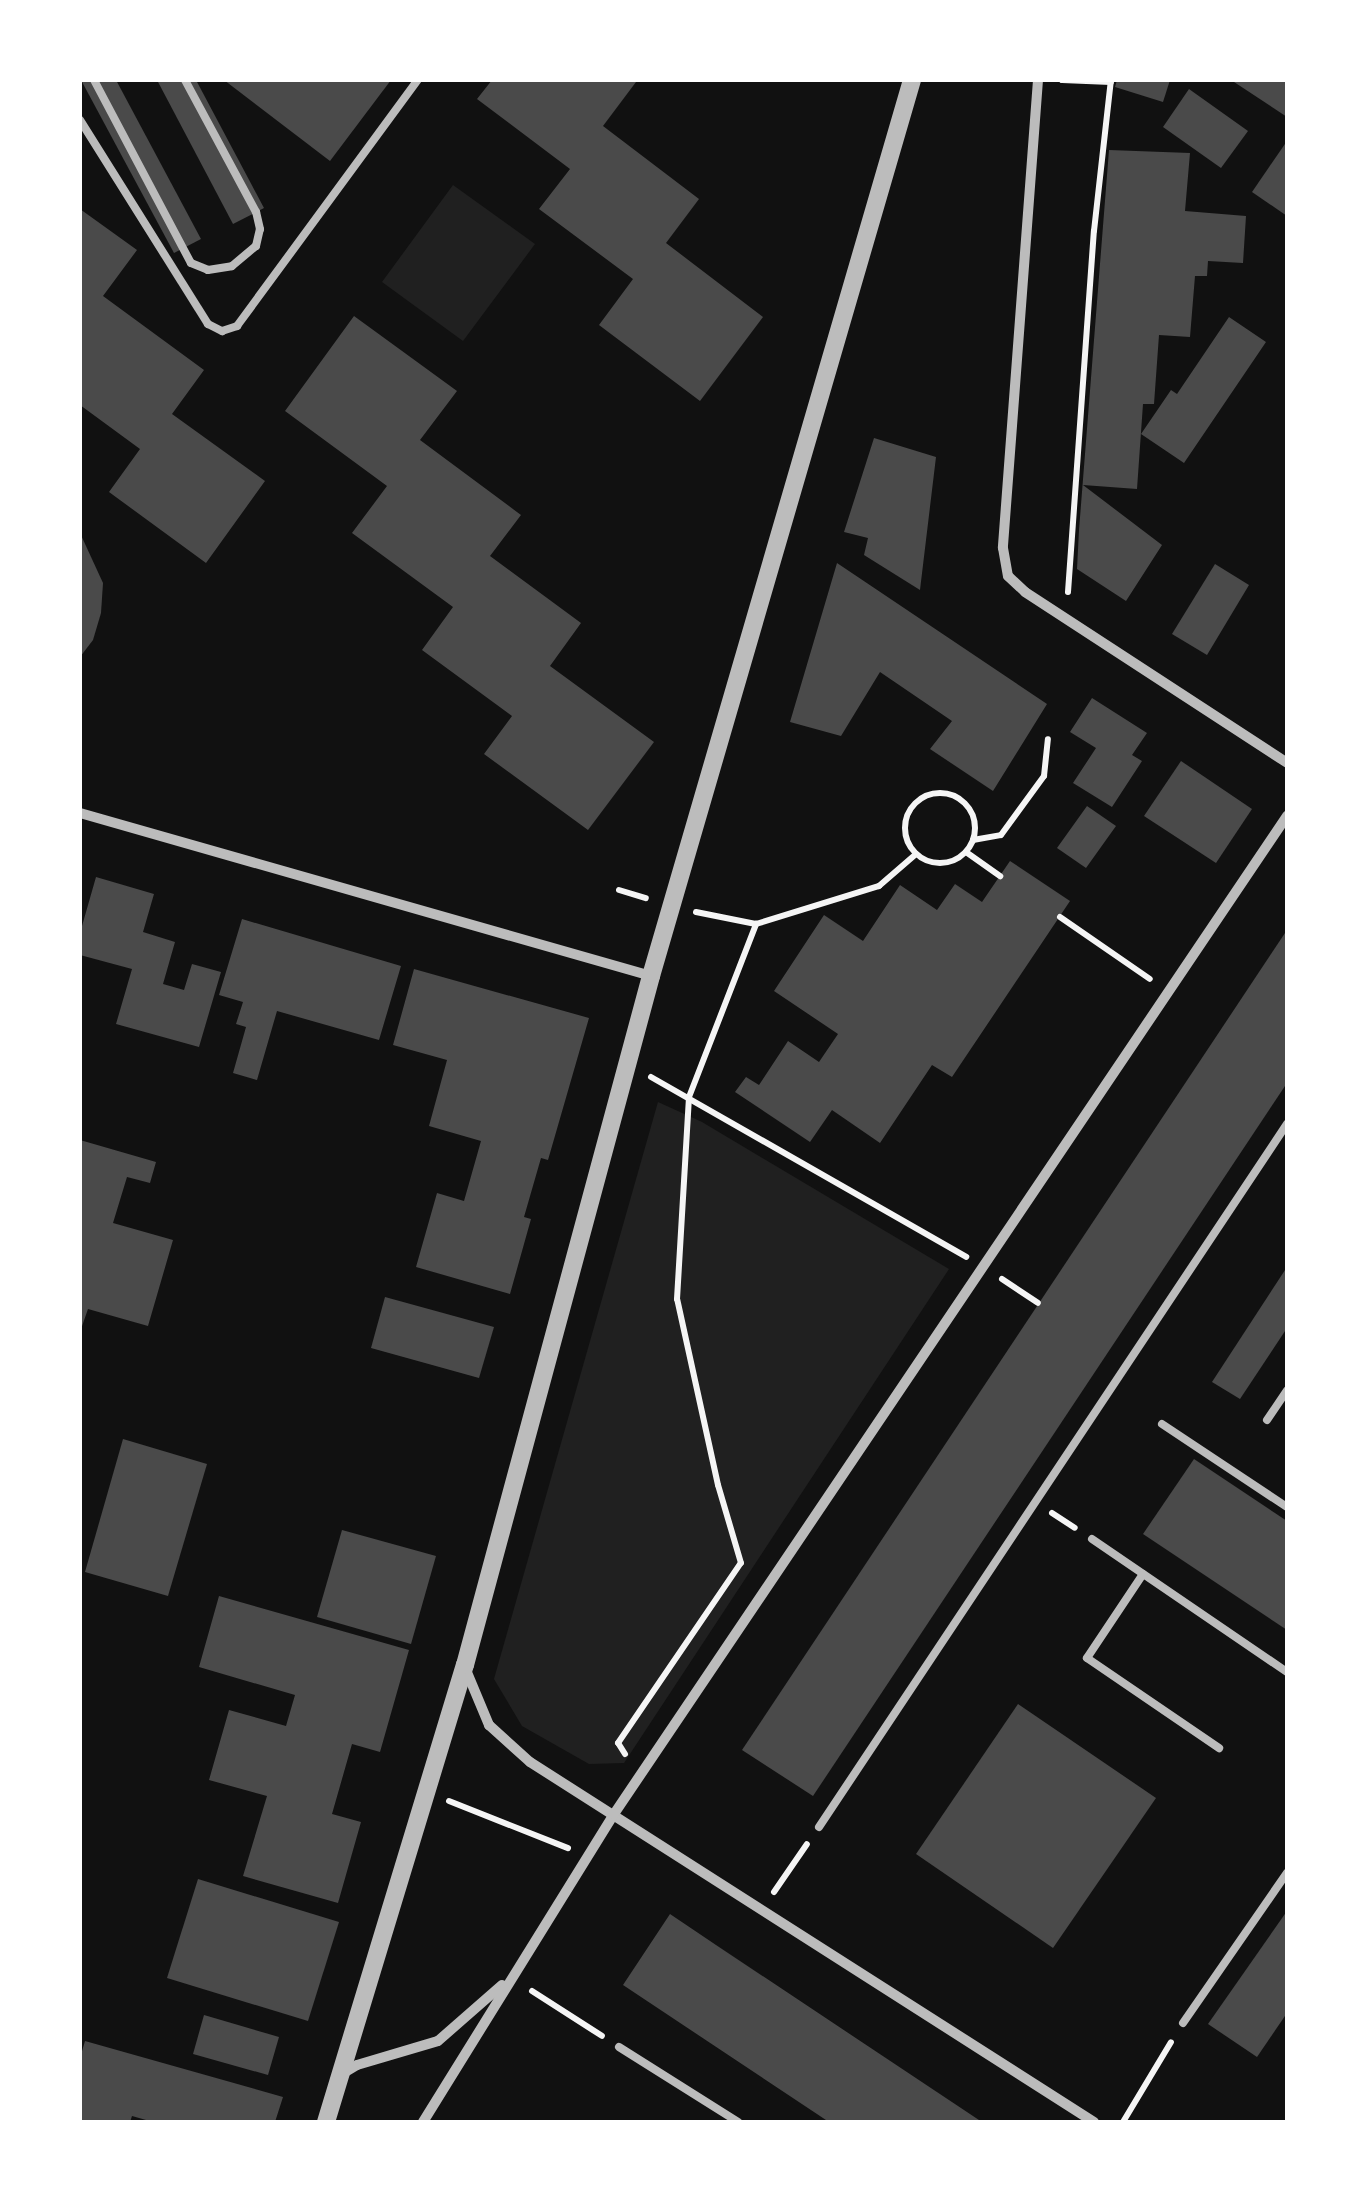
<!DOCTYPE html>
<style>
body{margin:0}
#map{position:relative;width:1367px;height:2202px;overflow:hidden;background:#111;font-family:Inter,sans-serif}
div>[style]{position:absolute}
.green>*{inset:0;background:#202020}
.building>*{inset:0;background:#4a4a4a}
.path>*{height:6px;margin:-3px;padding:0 3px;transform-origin:3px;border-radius:3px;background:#f5f5f5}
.path>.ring{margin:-3px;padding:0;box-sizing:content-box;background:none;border:6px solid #f5f5f5;border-radius:50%}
.service>*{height:8px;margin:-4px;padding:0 4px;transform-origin:4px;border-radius:4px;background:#bcbcbc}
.minor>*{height:10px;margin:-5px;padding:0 5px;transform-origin:5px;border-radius:5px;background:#bcbcbc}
.tertiary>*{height:18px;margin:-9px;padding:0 9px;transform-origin:9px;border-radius:9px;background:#bcbcbc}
span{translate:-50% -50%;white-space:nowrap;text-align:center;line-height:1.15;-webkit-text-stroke:8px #fff;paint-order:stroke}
.frame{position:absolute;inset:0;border:82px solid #fff;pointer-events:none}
</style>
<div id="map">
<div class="green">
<i style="clip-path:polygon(453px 185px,535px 244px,463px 341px,382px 282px)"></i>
<i style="clip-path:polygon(658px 1102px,702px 1122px,949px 1269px,624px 1763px,589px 1764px,522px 1726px,494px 1679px)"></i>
</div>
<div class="building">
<i style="clip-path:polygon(81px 80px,116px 80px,201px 239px,174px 253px)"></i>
<i style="clip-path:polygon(157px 80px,196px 80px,264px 208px,233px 224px)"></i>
<i style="clip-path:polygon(224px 80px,391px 80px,330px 161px)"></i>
<i style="clip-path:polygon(492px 80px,636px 82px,603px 126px,699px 199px,666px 243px,763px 317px,700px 401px,599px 325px,633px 279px,539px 209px,570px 169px,477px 99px)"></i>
<i style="clip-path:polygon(1117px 80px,1170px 80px,1163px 102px,1115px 87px)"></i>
<i style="clip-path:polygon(1231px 80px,1287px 80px,1287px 117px)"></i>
<i style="clip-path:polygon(1189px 89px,1248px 131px,1221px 168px,1163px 127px)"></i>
<i style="clip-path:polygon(1287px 141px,1287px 216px,1252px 192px)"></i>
<i style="clip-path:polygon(1109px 150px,1190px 153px,1185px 211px,1246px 216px,1243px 263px,1208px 261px,1207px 276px,1195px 276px,1190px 337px,1159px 335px,1154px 404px,1143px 404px,1137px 489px,1083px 485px,1162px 545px,1126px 601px,1077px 569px,1079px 530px)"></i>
<i style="clip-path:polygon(80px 209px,137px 250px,103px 296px,204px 370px,172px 414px,265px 481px,206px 563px,109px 492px,140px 449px,80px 405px)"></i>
<i style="clip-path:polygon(354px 316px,457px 391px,420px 440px,521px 515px,490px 556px,581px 623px,550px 666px,654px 742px,588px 830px,484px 754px,512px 716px,422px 650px,453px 607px,352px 533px,387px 486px,285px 411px)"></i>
<i style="clip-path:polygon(1229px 317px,1266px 342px,1184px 463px,1141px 434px,1171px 390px,1177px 394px)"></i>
<i style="clip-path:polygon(874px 438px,936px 457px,920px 590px,864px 555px,868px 538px,844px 532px)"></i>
<i style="clip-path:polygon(80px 533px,103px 583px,101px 613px,93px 640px,80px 657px)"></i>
<i style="clip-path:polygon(837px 563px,1047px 704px,993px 791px,930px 749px,952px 721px,880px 672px,841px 736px,790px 722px)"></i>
<i style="clip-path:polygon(1215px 564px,1249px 585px,1207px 655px,1172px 634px)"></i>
<i style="clip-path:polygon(1092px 698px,1147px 733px,1132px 755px,1142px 761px,1112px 807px,1073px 783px,1096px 748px,1070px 732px)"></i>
<i style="clip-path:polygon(1181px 761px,1252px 809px,1216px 863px,1144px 816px)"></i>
<i style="clip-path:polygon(1087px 806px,1116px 826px,1086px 868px,1057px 848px)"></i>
<i style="clip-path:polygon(1010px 861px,1070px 901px,952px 1077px,932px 1065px,880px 1143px,832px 1110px,810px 1142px,735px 1092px,746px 1077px,759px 1085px,788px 1041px,819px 1062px,838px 1034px,774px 991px,824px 915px,863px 941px,900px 885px,937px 910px,955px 884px,982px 902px)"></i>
<i style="clip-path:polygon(96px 877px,154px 894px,143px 932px,175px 942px,163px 984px,184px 990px,192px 964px,221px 972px,199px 1047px,116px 1024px,132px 969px,80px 955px,80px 933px)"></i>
<i style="clip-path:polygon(242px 919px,401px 966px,379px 1040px,277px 1011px,257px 1080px,233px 1073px,246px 1027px,236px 1024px,243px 1002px,219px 995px)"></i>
<i style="clip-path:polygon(1287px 930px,1287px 1083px,813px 1796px,742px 1750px)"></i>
<i style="clip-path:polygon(414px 969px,589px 1018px,548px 1160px,541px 1158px,524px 1217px,531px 1219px,510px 1294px,416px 1267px,437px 1193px,464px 1201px,481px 1141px,429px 1126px,447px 1060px,393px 1045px)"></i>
<i style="clip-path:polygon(80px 1140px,156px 1162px,150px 1183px,127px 1177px,113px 1223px,173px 1240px,148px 1326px,88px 1309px,80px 1332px)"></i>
<i style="clip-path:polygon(1287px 1267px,1287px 1328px,1240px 1399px,1212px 1382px)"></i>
<i style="clip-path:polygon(385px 1297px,494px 1327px,479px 1378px,371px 1348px)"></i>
<i style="clip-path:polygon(123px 1439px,207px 1464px,168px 1596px,85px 1572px)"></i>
<i style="clip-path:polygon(1194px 1459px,1287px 1521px,1287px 1630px,1143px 1534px)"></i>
<i style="clip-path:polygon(342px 1530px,436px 1556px,411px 1644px,317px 1617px)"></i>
<i style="clip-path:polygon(219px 1596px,409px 1650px,380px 1752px,352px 1744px,332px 1814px,361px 1822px,338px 1903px,243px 1876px,267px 1796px,209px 1780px,229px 1710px,286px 1726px,295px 1695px,199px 1667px)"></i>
<i style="clip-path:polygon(1018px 1704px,1156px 1798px,1053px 1948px,916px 1854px)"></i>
<i style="clip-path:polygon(198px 1879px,339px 1922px,308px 2021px,167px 1978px)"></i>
<i style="clip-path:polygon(1287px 1911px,1287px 2013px,1257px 2057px,1208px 2024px)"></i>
<i style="clip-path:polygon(670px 1914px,716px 1945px,982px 2122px,829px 2122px,623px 1985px)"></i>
<i style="clip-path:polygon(204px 2015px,279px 2037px,268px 2075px,193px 2054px)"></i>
<i style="clip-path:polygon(85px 2041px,283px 2097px,275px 2122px,153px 2122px,132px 2116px,130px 2122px,80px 2122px,80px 2058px)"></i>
</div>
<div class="path">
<i style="left:1062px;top:80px;width:49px;rotate:2.3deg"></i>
<i style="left:1068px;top:592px;width:362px;rotate:-85.9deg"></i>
<i style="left:1094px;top:231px;width:152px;rotate:-83.6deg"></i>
<i class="ring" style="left:905px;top:793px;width:64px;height:64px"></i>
<i style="left:973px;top:840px;width:28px;rotate:-10deg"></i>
<i style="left:1001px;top:835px;width:73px;rotate:-53.9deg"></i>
<i style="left:1044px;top:776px;width:37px;rotate:-84deg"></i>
<i style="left:966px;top:852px;width:42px;rotate:35.2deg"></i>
<i style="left:619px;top:890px;width:28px;rotate:17deg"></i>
<i style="left:696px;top:912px;width:61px;rotate:11.3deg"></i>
<i style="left:756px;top:924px;width:129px;rotate:-17.2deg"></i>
<i style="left:879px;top:886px;width:49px;rotate:-40.9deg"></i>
<i style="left:1060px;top:917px;width:109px;rotate:34.6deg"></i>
<i style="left:651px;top:1077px;width:363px;rotate:29.7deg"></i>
<i style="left:1002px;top:1279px;width:43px;rotate:33.7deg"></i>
<i style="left:1052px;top:1513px;width:27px;rotate:33deg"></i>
<i style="left:625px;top:1754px;width:13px;rotate:-122deg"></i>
<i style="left:618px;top:1743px;width:218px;rotate:-55.7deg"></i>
<i style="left:741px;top:1563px;width:81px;rotate:-106.4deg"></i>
<i style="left:718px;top:1485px;width:190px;rotate:-102.4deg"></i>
<i style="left:677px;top:1299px;width:202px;rotate:-86.6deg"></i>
<i style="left:689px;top:1097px;width:186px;rotate:-68.8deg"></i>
<i style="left:449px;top:1801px;width:128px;rotate:21.6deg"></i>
<i style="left:774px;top:1892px;width:58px;rotate:-55.5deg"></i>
<i style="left:532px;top:1991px;width:83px;rotate:32.7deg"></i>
<i style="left:1123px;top:2122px;width:93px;rotate:-59deg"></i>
</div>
<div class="service">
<i style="left:94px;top:80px;width:207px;rotate:62.1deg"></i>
<i style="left:191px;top:263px;width:18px;rotate:22deg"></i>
<i style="left:208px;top:270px;width:24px;rotate:-9deg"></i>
<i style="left:232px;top:266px;width:31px;rotate:-40deg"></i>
<i style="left:256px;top:246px;width:17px;rotate:-77deg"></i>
<i style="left:260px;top:229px;width:17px;rotate:-103deg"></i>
<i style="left:256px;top:212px;width:150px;rotate:-118.3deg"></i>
<i style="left:80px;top:120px;width:241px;rotate:57.9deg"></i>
<i style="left:208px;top:324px;width:16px;rotate:27deg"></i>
<i style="left:222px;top:331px;width:16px;rotate:-18deg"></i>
<i style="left:237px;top:326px;width:305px;rotate:-53.7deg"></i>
<i style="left:1267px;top:1420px;width:36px;rotate:-56deg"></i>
<i style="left:1162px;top:1424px;width:150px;rotate:33.6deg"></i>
<i style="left:1092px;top:1539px;width:236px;rotate:34.3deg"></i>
<i style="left:1143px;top:1574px;width:101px;rotate:123.7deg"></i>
<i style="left:1087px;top:1658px;width:160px;rotate:34.3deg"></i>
<i style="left:819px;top:1827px;width:845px;rotate:-56.35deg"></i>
<i style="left:1183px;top:2023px;width:183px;rotate:-55.3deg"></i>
<i style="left:619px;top:2047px;width:141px;rotate:32.2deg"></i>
</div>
<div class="minor">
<i style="left:1038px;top:80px;width:469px;rotate:94.3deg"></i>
<i style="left:1003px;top:548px;width:28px;rotate:80deg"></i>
<i style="left:1008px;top:576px;width:23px;rotate:43deg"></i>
<i style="left:1025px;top:592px;width:313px;rotate:33.1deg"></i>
<i style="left:80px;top:813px;width:594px;rotate:15.93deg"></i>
<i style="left:466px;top:1670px;width:60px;rotate:67.3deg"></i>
<i style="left:489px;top:1725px;width:55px;rotate:42.1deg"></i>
<i style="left:530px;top:1762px;width:669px;rotate:32.55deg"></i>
<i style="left:342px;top:2074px;width:17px;rotate:-31deg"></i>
<i style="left:357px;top:2065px;width:84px;rotate:-16.5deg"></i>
<i style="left:438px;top:2041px;width:85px;rotate:-41.2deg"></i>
<i style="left:423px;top:2122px;width:362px;rotate:-58.2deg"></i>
<i style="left:614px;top:1814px;width:1204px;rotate:-56.01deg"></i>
</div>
<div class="tertiary">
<i style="left:326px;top:2122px;width:478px;rotate:-73.1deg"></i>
<i style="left:465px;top:1665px;width:714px;rotate:-74.89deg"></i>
<i style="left:651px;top:976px;width:933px;rotate:-73.76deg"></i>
</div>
<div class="frame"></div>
</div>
